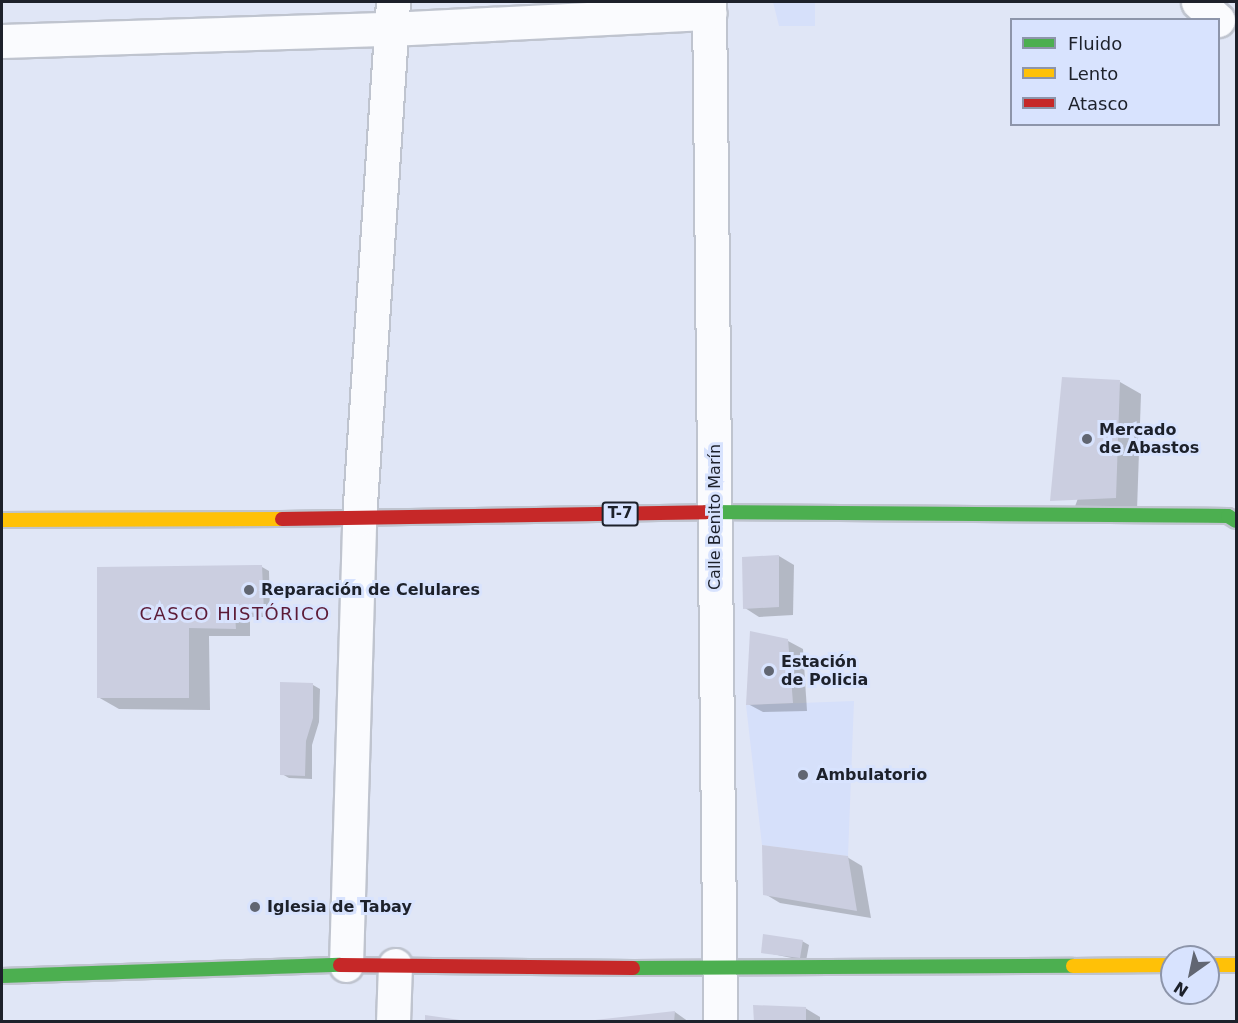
<!DOCTYPE html>
<meta charset="utf-8">
<style>
body{margin:0}
#map{position:relative;width:1238px;height:1023px;overflow:hidden;background:#e0e6f6;font-family:"DejaVu Sans",sans-serif}
div>[style]{position:absolute}
.built>*{inset:0;background:#d6e0fa}
.shadow>*{inset:0;background:#0003}
.building>*{inset:0;background:#cbcee0}
.roads{filter:drop-shadow(2px 0 #bfc4cf) drop-shadow(-2px 0 #bfc4cf) drop-shadow(0 2px #bfc4cf) drop-shadow(0 -2px #bfc4cf)}
.street>*{height:33px;margin:-16.5px;padding:0 16.5px;transform-origin:16.5px;border-radius:16.5px;background:#fafbfe}
.fast>*{height:14px;margin:-7px;padding:0 7px;transform-origin:7px;border-radius:7px;background:#4caf50}
.slow>*{height:14px;margin:-7px;padding:0 7px;transform-origin:7px;border-radius:7px;background:#ffc107}
.jam>*{height:14px;margin:-7px;padding:0 7px;transform-origin:7px;border-radius:7px;background:#c62828}
.dots>*{width:16px;height:16px;translate:-50% -50%;box-sizing:border-box;border:3px solid #d8e3fe;border-radius:50%}
span{translate:-50% -50%;white-space:nowrap;text-align:center;line-height:1.15;-webkit-text-stroke:6px #d8e3fe;paint-order:stroke}
.shield-label span{padding:2px 4px;background:#d8e3fe;border:2px solid;border-radius:4px;-webkit-text-stroke-width:0}
.shield-label{font-size:15px;color:#1d212b;font-weight:700}
.poi-label{font-size:16px;color:#1d212b;font-weight:700}
.left{translate:0 -50%;text-align:left}
.street-label{font-size:16px;color:#1d212b}
.neighbourhood-label{font-size:18px;color:#5c1a36;letter-spacing:1.5px}
.frame{position:absolute;inset:0;border:3px solid #1d212b;pointer-events:none}
.legend{position:absolute;left:1010px;top:18px;width:210px;height:108px;box-sizing:border-box;background:#d8e3fe;border:2px solid #8d95aa;margin:0;padding:8px 10px;list-style:none;font-size:18px;color:#1d212b}
.legend li{display:flex;align-items:center;gap:12px;height:30px}
.legend b{width:30px;border:2px solid #8d95aa}
.north{position:absolute;left:1160px;top:945px;width:60px;height:60px;box-sizing:border-box;background:#d8e3fe;border:2px solid #8d95aa;border-radius:50%;rotate:213deg;font-size:16px;font-weight:700;line-height:24px;text-align:center;color:#1d212b}
.north::after{content:'';display:block;margin:auto;width:21px;height:27px;background:#616672;clip-path:polygon(50% 0,100% 100%,50% 72%,0 100%)}
</style>
<div id="map">
<div class="built">
<i style="clip-path:polygon(773px 2px,815px 2px,815px 26px,779px 26px)"></i>
<i style="clip-path:polygon(854px 701px,848px 856px,762px 845px,746px 705px)"></i>
</div>
<div class="shadow">
<i style="clip-path:polygon(1120px 382px,1141px 394px,1137px 510px,1073px 512px)"></i>
<i style="clip-path:polygon(779px 556px,794px 565px,793px 615px,759px 617px,745px 608px,744px 558px)"></i>
<i style="clip-path:polygon(262px 567px,269px 571px,270px 617px,250px 617px,250px 636px,209px 636px,210px 710px,119px 709px,98px 697px)"></i>
<i style="clip-path:polygon(788px 641px,803px 649px,807px 711px,763px 712px,748px 704px)"></i>
<i style="clip-path:polygon(313px 685px,320px 689px,319px 722px,312px 745px,312px 779px,289px 778px,282px 774px)"></i>
<i style="clip-path:polygon(847px 857px,862px 866px,871px 918px,780px 903px,765px 894px)"></i>
<i style="clip-path:polygon(802px 941px,809px 945px,806px 961px,763px 952px)"></i>
<i style="clip-path:polygon(805px 1008px,820px 1017px,820px 1022px,755px 1022px)"></i>
<i style="clip-path:polygon(675px 1012px,689px 1022px,600px 1022px)"></i>
</div>
<div class="building">
<i style="clip-path:polygon(1062px 377px,1120px 380px,1116px 498px,1050px 501px)"></i>
<i style="clip-path:polygon(779px 555px,779px 607px,743px 609px,742px 557px)"></i>
<i style="clip-path:polygon(262px 565px,264px 613px,235px 614px,236px 629px,189px 628px,189px 698px,97px 698px,97px 567px)"></i>
<i style="clip-path:polygon(750px 631px,788px 639px,793px 703px,746px 705px)"></i>
<i style="clip-path:polygon(280px 682px,313px 683px,313px 718px,306px 741px,305px 776px,280px 775px)"></i>
<i style="clip-path:polygon(762px 845px,848px 856px,857px 911px,763px 895px)"></i>
<i style="clip-path:polygon(763px 934px,803px 940px,800px 958px,761px 953px)"></i>
<i style="clip-path:polygon(753px 1005px,806px 1007px,806px 1022px,754px 1022px)"></i>
<i style="clip-path:polygon(675px 1011px,674px 1022px,595px 1022px,595px 1020px)"></i>
<i style="clip-path:polygon(425px 1015px,460px 1020px,460px 1022px,425px 1022px)"></i>
</div>
<div class="roads">
<div class="street">
<i style="left:709px;top:2px;width:1020px;rotate:89.38deg"></i>
<i style="left:1198px;top:2px;width:27px;rotate:42deg"></i>
<i style="left:2px;top:41px;width:388px;rotate:-1.8deg"></i>
<i style="left:390px;top:29px;width:320px;rotate:-2.9deg"></i>
<i style="left:346px;top:965px;width:446px;rotate:-88.3deg"></i>
<i style="left:359px;top:519px;width:518px;rotate:-86.24deg"></i>
<i style="left:393px;top:1022px;width:57px;rotate:-88deg"></i>
</div>
<div class="fast">
<i style="left:706px;top:512px;width:522px;rotate:0.44deg"></i>
<i style="left:1228px;top:516px;width:9px;rotate:32deg"></i>
<i style="left:633px;top:968px;width:440px;rotate:-0.3deg"></i>
<i style="left:2px;top:976px;width:338px;rotate:-1.9deg"></i>
</div>
<div class="slow">
<i style="left:2px;top:520px;width:280px;rotate:-0.2deg"></i>
<i style="left:1208px;top:965px;width:28px"></i>
<i style="left:1073px;top:966px;width:99px;rotate:-0.6deg"></i>
</div>
<div class="jam">
<i style="left:282px;top:519px;width:424px;rotate:-0.9deg"></i>
<i style="left:340px;top:965px;width:293px;rotate:0.6deg"></i>
</div>
</div>
<div class="dots">
<i style="left:1087px;top:439px;background:#616672"></i>
<i style="left:249px;top:590px;background:#616672"></i>
<i style="left:769px;top:671px;background:#616672"></i>
<i style="left:803px;top:775px;background:#616672"></i>
<i style="left:255px;top:907px;background:#616672"></i>
</div>
<div class="shield-label">
<span style="left:620px;top:514px">T-7</span>
</div>
<div class="poi-label">
<span class="left" style="left:1099px;top:439px">Mercado<br>de Abastos</span>
<span class="left" style="left:261px;top:590px">Reparación de Celulares</span>
<span class="left" style="left:781px;top:671px">Estación<br>de Policia</span>
<span class="left" style="left:816px;top:775px">Ambulatorio</span>
<span class="left" style="left:267px;top:907px">Iglesia de Tabay</span>
</div>
<div class="street-label">
<span style="left:715px;top:517px;rotate:-90deg">Calle Benito Marín</span>
</div>
<div class="neighbourhood-label">
<span style="left:235px;top:614px">CASCO HISTÓRICO</span>
</div>
<div class="frame"></div>
<ul class="legend">
<li><b style="height:8px;background:#4caf50"></b>Fluido</li>
<li><b style="height:8px;background:#ffc107"></b>Lento</li>
<li><b style="height:8px;background:#c62828"></b>Atasco</li>
</ul>
<div class="north">N</div>
</div>
